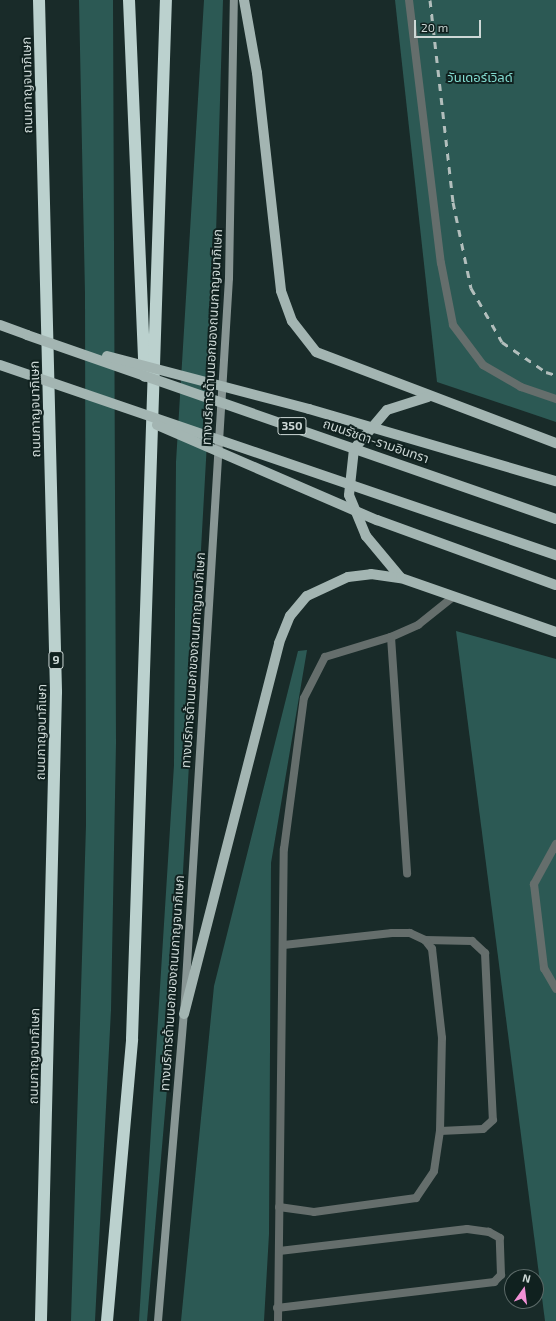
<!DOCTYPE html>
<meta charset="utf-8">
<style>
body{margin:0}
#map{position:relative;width:556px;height:1321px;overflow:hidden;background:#192b29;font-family:"Exo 2","Noto Sans Thai",sans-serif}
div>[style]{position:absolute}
.green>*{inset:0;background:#2c5954}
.lane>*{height:8px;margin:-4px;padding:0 4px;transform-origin:4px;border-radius:4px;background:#656e6c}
.secondary>*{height:8px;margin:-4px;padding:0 4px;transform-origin:4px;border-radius:4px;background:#889694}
.primary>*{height:10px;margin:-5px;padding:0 5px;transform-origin:5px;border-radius:5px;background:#a3b5b2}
.highway>*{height:12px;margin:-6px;padding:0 6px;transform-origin:6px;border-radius:6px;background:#bbd1ce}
.rail>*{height:3px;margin-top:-1.5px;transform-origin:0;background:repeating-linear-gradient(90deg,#b2bebc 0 7px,transparent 0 14px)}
.primary-bridge>*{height:10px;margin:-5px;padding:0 5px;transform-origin:5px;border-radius:5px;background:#a3b5b2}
span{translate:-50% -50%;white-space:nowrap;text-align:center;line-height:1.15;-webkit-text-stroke:4px #10211f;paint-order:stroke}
.shield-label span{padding:1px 3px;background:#10211f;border:1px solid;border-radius:3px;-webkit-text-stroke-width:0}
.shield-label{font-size:12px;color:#cdd8d6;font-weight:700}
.park-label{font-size:13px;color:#83dcd1}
.street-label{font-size:13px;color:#cdd8d6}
.north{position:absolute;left:504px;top:1269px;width:40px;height:40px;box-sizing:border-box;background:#10211f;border:1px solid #5c6a68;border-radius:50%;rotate:14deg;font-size:11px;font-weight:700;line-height:16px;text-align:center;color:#cdd8d6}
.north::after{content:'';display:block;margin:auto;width:14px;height:18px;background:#f291d6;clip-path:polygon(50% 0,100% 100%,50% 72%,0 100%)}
.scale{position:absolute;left:414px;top:20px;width:67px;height:18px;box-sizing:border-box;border:2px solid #cdd8d6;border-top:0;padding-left:5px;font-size:12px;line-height:14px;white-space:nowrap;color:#cdd8d6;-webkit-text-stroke:3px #10211f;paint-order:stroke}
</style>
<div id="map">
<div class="green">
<i style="clip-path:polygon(79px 0,113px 0,116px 743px,111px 1010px,95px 1321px,71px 1321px,86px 825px,85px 294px)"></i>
<i style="clip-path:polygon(204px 0,223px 0,213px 335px,178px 961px,147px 1321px,139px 1321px,174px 765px,176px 462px)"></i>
<i style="clip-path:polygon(395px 0,556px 0,556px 422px,437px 382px)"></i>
<i style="clip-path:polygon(456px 631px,556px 659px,556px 1321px,545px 1321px)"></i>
<i style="clip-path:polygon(307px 650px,271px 863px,269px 1234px,264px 1321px,181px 1321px,214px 986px,298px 651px)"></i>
</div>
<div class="lane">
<i style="left:409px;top:0;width:265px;rotate:83.1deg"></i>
<i style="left:441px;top:263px;width:63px;rotate:79deg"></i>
<i style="left:453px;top:325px;width:50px;rotate:53.1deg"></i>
<i style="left:483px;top:365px;width:44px;rotate:30.1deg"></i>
<i style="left:521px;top:387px;width:37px;rotate:19deg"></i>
<i style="left:391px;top:637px;width:237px;rotate:86.1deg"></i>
<i style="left:556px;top:844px;width:46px;rotate:118.8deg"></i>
<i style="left:534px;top:884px;width:85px;rotate:83.2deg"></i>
<i style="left:544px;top:968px;width:24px;rotate:60deg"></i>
<i style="left:425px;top:940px;width:47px;rotate:1.2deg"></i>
<i style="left:472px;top:941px;width:18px;rotate:43deg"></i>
<i style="left:485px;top:953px;width:167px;rotate:87.3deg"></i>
<i style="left:493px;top:1120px;width:13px;rotate:138deg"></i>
<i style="left:483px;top:1129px;width:43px;rotate:177.3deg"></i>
<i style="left:279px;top:1207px;width:35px;rotate:8deg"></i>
<i style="left:314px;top:1212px;width:103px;rotate:-7.8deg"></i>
<i style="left:416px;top:1198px;width:32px;rotate:-56deg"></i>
<i style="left:434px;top:1171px;width:40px;rotate:-81.5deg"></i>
<i style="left:440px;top:1131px;width:93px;rotate:-88.8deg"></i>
<i style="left:442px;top:1038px;width:90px;rotate:-96.4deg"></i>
<i style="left:432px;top:949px;width:11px;rotate:-128deg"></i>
<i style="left:425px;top:940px;width:17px;rotate:-155deg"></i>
<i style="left:410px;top:933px;width:18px;rotate:180deg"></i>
<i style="left:392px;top:933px;width:109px;rotate:173.7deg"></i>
<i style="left:277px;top:1308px;width:219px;rotate:-6.8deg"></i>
<i style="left:494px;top:1282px;width:10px;rotate:-45deg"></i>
<i style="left:501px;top:1275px;width:37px;rotate:-92deg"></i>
<i style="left:500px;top:1238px;width:13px;rotate:-151deg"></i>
<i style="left:489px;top:1232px;width:22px;rotate:-172deg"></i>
<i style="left:467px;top:1229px;width:189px;rotate:173.3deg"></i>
<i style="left:278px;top:1321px;width:472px;rotate:-89.3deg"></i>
<i style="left:284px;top:849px;width:152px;rotate:-82.5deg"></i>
<i style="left:304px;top:698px;width:46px;rotate:-62.9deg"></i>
<i style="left:325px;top:657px;width:69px;rotate:-16.9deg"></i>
<i style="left:391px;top:637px;width:30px;rotate:-24deg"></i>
<i style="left:418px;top:625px;width:45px;rotate:-38.7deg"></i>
</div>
<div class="secondary">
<i style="left:158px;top:1321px;width:308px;rotate:-85.2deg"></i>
<i style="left:184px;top:1014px;width:737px;rotate:-86.5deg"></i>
<i style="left:229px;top:278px;width:278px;rotate:-89deg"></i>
</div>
<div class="primary">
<i style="left:244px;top:0;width:74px;rotate:79.9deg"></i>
<i style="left:257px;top:73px;width:219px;rotate:83.7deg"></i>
<i style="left:281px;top:291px;width:32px;rotate:70deg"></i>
<i style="left:292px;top:321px;width:39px;rotate:52deg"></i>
<i style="left:316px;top:352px;width:257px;rotate:20.8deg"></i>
<i style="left:0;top:325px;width:29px;rotate:20deg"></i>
<i style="left:401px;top:578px;width:55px;rotate:-129.8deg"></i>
<i style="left:366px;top:536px;width:44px;rotate:-112.5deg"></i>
<i style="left:349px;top:495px;width:46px;rotate:-83.8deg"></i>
<i style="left:354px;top:449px;width:51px;rotate:-49.8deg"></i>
<i style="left:387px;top:410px;width:43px;rotate:-17.6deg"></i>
<i style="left:184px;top:1014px;width:383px;rotate:-75.6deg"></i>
<i style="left:279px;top:643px;width:29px;rotate:-68deg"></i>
<i style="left:290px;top:616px;width:26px;rotate:-50deg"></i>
<i style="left:307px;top:596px;width:45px;rotate:-24.9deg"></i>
<i style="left:348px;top:577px;width:23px;rotate:-7deg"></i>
<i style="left:371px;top:574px;width:30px;rotate:8deg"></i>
<i style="left:401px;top:578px;width:164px;rotate:19.2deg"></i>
</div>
<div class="highway">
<i style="left:39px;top:0;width:692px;rotate:88.59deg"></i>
<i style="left:56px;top:692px;width:629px;rotate:91.37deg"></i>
<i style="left:129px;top:0;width:376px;rotate:87.6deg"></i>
<i style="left:107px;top:1321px;width:283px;rotate:-84.9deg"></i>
<i style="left:132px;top:1039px;width:1040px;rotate:-88.13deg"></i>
</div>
<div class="rail">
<i style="left:430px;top:0;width:203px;rotate:83.5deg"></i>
<i style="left:453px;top:202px;width:88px;rotate:78.2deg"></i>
<i style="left:471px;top:288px;width:62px;rotate:60.1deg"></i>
<i style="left:502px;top:342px;width:53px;rotate:34.3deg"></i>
<i style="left:546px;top:372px;width:10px;rotate:17deg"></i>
</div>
<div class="primary-bridge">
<i style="left:27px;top:335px;width:560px;rotate:19.18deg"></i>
<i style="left:107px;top:356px;width:209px;rotate:14.7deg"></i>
<i style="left:309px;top:409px;width:257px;rotate:16.3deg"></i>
<i style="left:0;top:365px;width:588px;rotate:18.87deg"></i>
<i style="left:157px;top:425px;width:240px;rotate:23.4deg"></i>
<i style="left:377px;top:520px;width:190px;rotate:20deg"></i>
</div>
<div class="shield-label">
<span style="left:292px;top:426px">350</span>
<span style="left:56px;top:660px">9</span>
</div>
<div class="park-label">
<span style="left:480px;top:77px">วันเดอร์เวิลด์</span>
</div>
<div class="street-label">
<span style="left:27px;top:85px;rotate:-91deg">ถนนกาญจนาภิเษก</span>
<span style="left:212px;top:337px;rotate:-87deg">ทางบริการด้านนอกของถนนกาญจนาภิเษก</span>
<span style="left:35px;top:409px;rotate:-91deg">ถนนกาญจนาภิเษก</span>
<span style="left:376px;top:441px;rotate:19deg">ถนนรัชดา-รามอินทรา</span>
<span style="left:193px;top:660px;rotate:-86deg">ทางบริการด้านนอกของถนนกาญจนาภิเษก</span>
<span style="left:41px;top:732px;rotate:-89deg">ถนนกาญจนาภิเษก</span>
<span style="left:172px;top:983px;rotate:-86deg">ทางบริการด้านนอกของถนนกาญจนาภิเษก</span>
<span style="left:34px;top:1056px;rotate:-89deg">ถนนกาญจนาภิเษก</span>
</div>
<div class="north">N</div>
<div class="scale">20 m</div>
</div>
